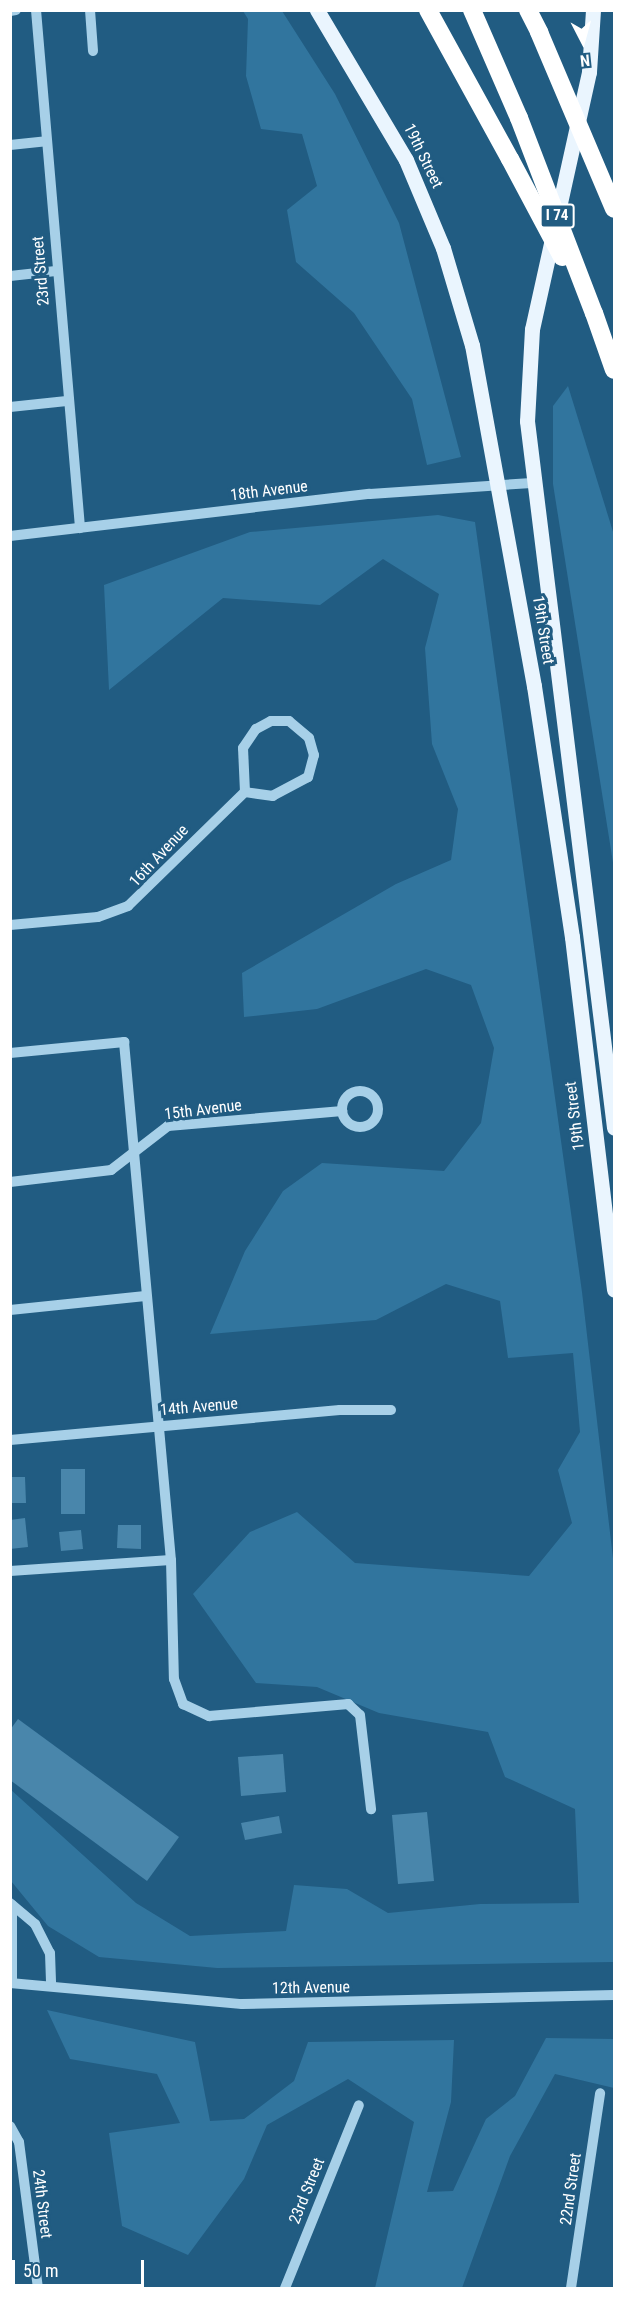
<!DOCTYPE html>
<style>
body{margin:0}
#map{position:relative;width:625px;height:2299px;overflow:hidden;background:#215c82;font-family:"Roboto Condensed",sans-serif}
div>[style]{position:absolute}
.green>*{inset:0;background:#31759e}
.building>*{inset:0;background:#4986ab}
.minor>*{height:10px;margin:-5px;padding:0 5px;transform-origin:5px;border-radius:5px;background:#a7d0e8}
.minor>.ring{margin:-5px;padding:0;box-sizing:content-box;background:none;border:10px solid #a7d0e8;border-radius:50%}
.major>*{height:15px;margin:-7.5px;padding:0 7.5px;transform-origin:7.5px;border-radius:7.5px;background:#eaf5fe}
.highway>*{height:18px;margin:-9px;padding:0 9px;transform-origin:9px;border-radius:9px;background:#fff}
.highway-bridge>*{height:18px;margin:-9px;padding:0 9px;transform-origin:9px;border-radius:9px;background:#fff}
span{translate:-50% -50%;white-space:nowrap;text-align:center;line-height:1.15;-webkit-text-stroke:6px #215c82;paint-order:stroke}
.shield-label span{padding:2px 4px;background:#215c82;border:2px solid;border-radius:4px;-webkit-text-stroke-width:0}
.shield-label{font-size:15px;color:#fff;font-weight:700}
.street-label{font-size:16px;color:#fff}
.frame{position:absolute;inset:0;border:12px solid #fff;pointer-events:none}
.north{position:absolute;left:553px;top:12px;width:60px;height:60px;-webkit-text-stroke:4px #215c82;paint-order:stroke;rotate:174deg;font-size:16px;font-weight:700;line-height:24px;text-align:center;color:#fff}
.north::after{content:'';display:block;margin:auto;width:21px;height:27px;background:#fff;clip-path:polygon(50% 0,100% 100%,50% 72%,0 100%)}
.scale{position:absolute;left:12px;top:2260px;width:132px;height:27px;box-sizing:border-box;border:3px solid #fff;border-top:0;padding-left:8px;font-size:18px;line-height:21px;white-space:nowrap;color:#fff;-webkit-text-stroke:4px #215c82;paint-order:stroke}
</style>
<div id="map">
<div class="green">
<i style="clip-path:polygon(243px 11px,282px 11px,335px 94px,399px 223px,461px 457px,427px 465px,412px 399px,354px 313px,296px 262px,287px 210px,317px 186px,302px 134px,261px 129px,246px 76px,248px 19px)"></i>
<i style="clip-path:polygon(568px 386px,614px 535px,614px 869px,553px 484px,553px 406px)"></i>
<i style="clip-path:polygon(438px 515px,475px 522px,582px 1292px,614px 1567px,614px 1962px,217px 1968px,99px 1957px,48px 1926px,11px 1881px,10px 1789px,136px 1903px,190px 1936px,286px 1931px,294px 1885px,347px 1889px,388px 1913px,480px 1904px,579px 1903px,575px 1809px,505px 1777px,488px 1732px,379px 1713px,317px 1687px,256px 1683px,193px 1594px,250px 1532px,297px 1512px,355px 1563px,529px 1576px,572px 1523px,558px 1470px,580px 1432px,573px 1353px,508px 1358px,500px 1301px,446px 1284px,376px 1320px,210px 1334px,245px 1251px,283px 1191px,322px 1163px,444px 1171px,481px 1123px,494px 1048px,471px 985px,426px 969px,317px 1009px,244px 1017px,242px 973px,396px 884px,451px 860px,458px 809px,432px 744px,425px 648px,439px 594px,383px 559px,320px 605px,223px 598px,109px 690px,104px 585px,250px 532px)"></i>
<i style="clip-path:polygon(47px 2010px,195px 2042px,210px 2121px,244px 2119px,294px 2081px,308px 2042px,454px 2040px,451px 2102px,427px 2192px,453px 2191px,486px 2119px,515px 2096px,546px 2038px,614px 2039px,614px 2088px,555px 2074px,510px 2156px,462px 2288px,375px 2288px,414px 2122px,348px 2079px,267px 2125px,244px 2179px,188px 2255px,122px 2226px,109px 2133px,180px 2123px,157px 2074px,70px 2059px)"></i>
</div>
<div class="building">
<i style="clip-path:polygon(61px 1469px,85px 1469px,85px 1514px,61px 1514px)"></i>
<i style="clip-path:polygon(10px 1477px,25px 1477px,26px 1503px,10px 1503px)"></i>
<i style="clip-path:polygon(25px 1518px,28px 1547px,10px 1549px,10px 1520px)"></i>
<i style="clip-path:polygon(118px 1525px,141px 1525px,141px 1549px,117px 1548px)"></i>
<i style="clip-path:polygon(81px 1530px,83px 1549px,61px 1551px,59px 1532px)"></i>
<i style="clip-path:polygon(18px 1719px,179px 1837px,147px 1881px,10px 1780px,10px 1730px)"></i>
<i style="clip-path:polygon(283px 1754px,286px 1792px,241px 1796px,238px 1757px)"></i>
<i style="clip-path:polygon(427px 1812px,434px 1881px,398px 1884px,392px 1815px)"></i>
<i style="clip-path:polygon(279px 1816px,282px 1833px,245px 1840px,241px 1823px)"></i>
</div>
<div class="minor">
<i style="left:36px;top:10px;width:520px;rotate:85.14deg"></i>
<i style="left:90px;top:10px;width:41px;rotate:85.8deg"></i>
<i style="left:10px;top:11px;width:6px;rotate:-9deg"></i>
<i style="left:10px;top:145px;width:36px;rotate:-6deg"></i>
<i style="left:10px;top:276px;width:46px;rotate:-6.2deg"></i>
<i style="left:10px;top:407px;width:57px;rotate:-6deg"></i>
<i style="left:10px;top:536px;width:362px;rotate:-6.7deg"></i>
<i style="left:370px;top:494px;width:162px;rotate:-3.9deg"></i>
<i style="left:271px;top:721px;width:18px"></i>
<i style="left:289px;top:721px;width:26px;rotate:40deg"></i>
<i style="left:309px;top:738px;width:18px;rotate:74deg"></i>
<i style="left:314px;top:755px;width:23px;rotate:105deg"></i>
<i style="left:308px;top:777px;width:40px;rotate:152deg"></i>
<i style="left:273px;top:796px;width:28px;rotate:-172deg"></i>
<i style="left:245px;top:792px;width:44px;rotate:-92.6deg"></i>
<i style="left:243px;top:748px;width:23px;rotate:-56deg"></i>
<i style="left:256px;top:729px;width:17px;rotate:-28deg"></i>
<i style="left:10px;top:925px;width:88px;rotate:-5.2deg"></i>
<i style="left:98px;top:917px;width:32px;rotate:-20deg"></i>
<i style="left:128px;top:906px;width:163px;rotate:-44.3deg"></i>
<i style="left:10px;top:1053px;width:115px;rotate:-5.5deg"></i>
<i style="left:124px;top:1042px;width:520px;rotate:84.82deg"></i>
<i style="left:171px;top:1560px;width:119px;rotate:88.6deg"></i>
<i style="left:174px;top:1679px;width:27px;rotate:70deg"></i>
<i style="left:183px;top:1704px;width:29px;rotate:25deg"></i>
<i style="left:209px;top:1716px;width:140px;rotate:-4.9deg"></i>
<i style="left:348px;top:1704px;width:16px;rotate:43deg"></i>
<i style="left:360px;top:1715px;width:95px;rotate:83.3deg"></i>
<i class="ring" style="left:342px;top:1091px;width:26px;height:26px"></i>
<i style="left:10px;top:1182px;width:102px;rotate:-6.8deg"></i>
<i style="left:111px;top:1170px;width:72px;rotate:-37.7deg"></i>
<i style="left:168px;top:1126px;width:175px;rotate:-4.9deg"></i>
<i style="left:10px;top:1310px;width:136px;rotate:-5.9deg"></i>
<i style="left:10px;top:1440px;width:331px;rotate:-5.2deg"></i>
<i style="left:340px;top:1410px;width:51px"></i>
<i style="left:10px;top:1571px;width:161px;rotate:-3.9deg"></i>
<i style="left:10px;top:1903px;width:33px;rotate:40deg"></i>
<i style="left:35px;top:1924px;width:33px;rotate:63deg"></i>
<i style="left:50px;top:1953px;width:30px;rotate:88deg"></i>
<i style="left:12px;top:1982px;width:77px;rotate:-90deg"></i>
<i style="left:10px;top:1983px;width:233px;rotate:5.2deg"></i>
<i style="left:242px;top:2004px;width:372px;rotate:-1.4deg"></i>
<i style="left:10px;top:2126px;width:18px;rotate:61deg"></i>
<i style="left:19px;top:2142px;width:147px;rotate:82.6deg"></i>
<i style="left:285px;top:2288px;width:197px;rotate:-68deg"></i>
<i style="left:571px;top:2288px;width:197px;rotate:-81.5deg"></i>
</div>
<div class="major">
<i style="left:317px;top:10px;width:174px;rotate:59.3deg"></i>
<i style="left:406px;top:160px;width:95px;rotate:67.2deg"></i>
<i style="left:443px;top:248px;width:101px;rotate:73.4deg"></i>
<i style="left:472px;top:345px;width:347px;rotate:79.7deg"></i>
<i style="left:534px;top:686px;width:254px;rotate:81.4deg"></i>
<i style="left:572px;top:937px;width:355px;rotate:83.2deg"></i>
<i style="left:593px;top:10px;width:62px;rotate:93.7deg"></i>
<i style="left:589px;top:72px;width:263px;rotate:102.5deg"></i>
<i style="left:532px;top:329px;width:92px;rotate:93.1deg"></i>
<i style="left:527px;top:421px;width:712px;rotate:82.98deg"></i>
</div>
<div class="highway">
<i style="left:428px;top:10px;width:170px;rotate:61.2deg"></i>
<i style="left:472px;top:10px;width:118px;rotate:66.5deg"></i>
<i style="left:528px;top:10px;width:25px;rotate:63deg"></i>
<i style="left:594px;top:313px;width:60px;rotate:70.7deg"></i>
</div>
<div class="highway-bridge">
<i style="left:539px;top:32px;width:192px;rotate:67deg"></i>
<i style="left:519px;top:118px;width:209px;rotate:69deg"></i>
<i style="left:510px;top:159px;width:111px;rotate:62deg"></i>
</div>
<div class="shield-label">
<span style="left:557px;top:216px">I 74</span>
</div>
<div class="street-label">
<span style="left:423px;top:156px;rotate:64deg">19th Street</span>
<span style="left:41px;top:271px;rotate:-95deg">23rd Street</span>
<span style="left:269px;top:491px;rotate:-7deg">18th Avenue</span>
<span style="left:543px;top:630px;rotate:81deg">19th Street</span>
<span style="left:159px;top:856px;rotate:-47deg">16th Avenue</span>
<span style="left:203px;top:1110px;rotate:-7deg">15th Avenue</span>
<span style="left:575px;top:1116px;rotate:-97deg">19th Street</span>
<span style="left:199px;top:1407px;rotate:-5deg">14th Avenue</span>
<span style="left:311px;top:1988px;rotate:-1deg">12th Avenue</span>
<span style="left:571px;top:2189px;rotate:-82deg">22nd Street</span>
<span style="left:307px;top:2191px;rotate:-68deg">23rd Street</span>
<span style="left:42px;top:2204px;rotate:83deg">24th Street</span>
</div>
<div class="frame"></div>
<div class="north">N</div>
<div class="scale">50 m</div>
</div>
